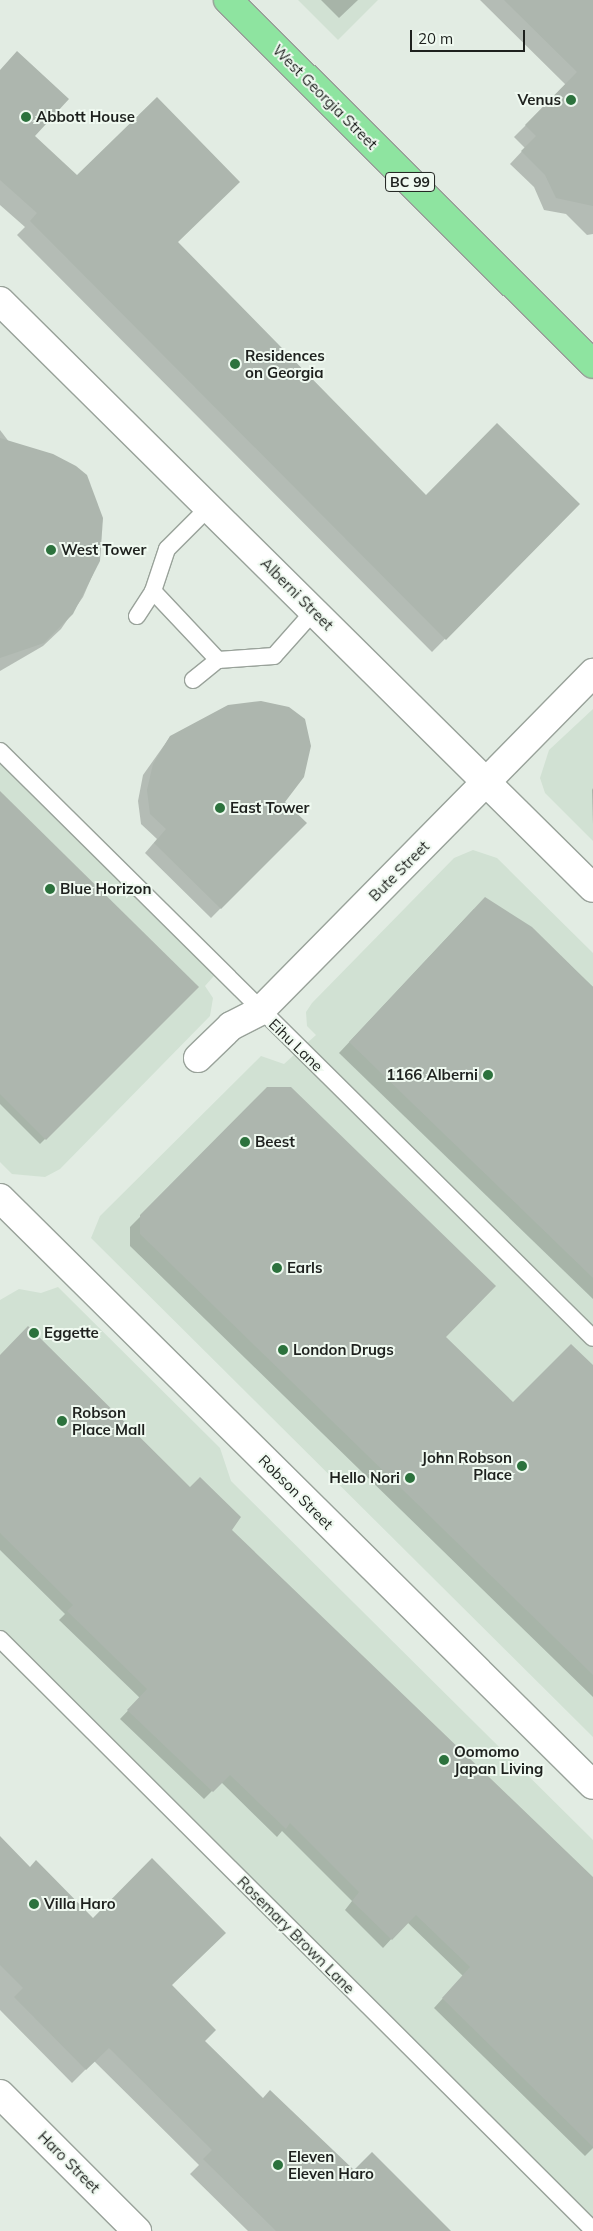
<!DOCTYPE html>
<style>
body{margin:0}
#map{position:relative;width:593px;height:2231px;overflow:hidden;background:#e2ece3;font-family:Mulish,sans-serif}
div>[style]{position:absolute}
.built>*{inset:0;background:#d1e1d3}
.shadow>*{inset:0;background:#0003}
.building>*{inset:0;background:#adb6ae}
.roads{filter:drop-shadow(1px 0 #99a29a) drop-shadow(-1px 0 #99a29a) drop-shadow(0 1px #99a29a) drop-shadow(0 -1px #99a29a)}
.service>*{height:16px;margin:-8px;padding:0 8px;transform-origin:8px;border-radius:8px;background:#fff}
.minor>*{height:28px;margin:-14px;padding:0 14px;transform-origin:14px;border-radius:14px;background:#fff}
.tertiary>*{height:28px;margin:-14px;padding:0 14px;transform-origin:14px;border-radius:14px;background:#fff}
.secondary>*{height:28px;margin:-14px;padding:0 14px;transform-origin:14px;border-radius:14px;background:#fff}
.trunk>*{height:28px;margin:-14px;padding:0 14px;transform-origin:14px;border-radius:14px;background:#8ee4a0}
.dots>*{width:14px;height:14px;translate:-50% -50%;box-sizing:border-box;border:2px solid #eff9f0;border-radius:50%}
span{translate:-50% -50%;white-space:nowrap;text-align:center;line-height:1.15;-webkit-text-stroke:4px #eff9f0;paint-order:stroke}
.shield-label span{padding:1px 4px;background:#eff9f0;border:1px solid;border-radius:4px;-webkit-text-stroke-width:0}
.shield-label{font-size:14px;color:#1e211e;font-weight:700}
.street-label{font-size:15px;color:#1e211e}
.poi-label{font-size:15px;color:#1e211e;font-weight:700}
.right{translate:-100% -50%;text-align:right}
.left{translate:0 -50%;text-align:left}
.scale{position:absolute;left:410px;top:30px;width:115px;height:22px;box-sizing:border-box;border:2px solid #1e211e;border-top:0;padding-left:6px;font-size:15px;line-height:18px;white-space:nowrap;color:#1e211e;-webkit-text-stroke:4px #eff9f0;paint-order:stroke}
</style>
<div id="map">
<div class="built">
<i style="clip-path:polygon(298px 0,378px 0,338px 40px)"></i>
<i style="clip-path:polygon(593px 709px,593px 841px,545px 793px,540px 778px,549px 750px)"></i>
<i style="clip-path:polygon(0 751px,220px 969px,205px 986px,213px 998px,210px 1016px,60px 1169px,45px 1177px,12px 1174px,0 1162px)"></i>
<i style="clip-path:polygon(473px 850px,497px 858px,593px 953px,593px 1737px,91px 1238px,100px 1216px,261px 1056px,284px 1064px,316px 1035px,307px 1026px,306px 1012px,312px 1003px,454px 858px)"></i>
<i style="clip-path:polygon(58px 1287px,220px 1448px,231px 1481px,593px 1840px,593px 2230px,0 1639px,0 1300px,19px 1289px,41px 1293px)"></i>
</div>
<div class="shadow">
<i style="clip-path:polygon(321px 0,358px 0,339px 18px)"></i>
<i style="clip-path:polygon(480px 0,593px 0,593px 234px,587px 235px,566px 214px,544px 210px,534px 187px,510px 164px,525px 148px,514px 137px,566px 85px)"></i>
<i style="clip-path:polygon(0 70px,33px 136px,426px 497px,578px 504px,432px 652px,17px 235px,25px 227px,0 205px)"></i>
<i style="clip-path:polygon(0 430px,99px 560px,83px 597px,61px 629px,43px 646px,0 671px)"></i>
<i style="clip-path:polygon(170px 737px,284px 802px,305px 823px,211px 918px,145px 853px,157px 839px,141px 824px,138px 801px,143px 775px)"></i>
<i style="clip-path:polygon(593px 788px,593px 825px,592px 790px)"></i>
<i style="clip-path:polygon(0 793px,197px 987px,40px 1144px,0 1104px)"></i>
<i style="clip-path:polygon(474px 909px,531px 928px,593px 987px,593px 1299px,339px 1053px)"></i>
<i style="clip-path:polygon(268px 1088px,444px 1337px,513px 1404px,593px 1367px,593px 1697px,130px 1246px,130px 1227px)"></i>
<i style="clip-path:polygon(0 1356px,230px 1530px,593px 1881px,593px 2148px,585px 2156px,434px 2008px,463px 1976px,407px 1922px,383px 1948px,345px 1910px,352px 1901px,282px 1831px,277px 1837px,221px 1782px,204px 1799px,120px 1719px,140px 1698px,59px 1620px,65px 1614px,0 1550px)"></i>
<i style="clip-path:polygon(0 1858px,30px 1868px,170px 1986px,203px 2041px,263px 2100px,354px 2171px,449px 2231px,248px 2231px,190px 2174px,199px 2165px,94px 2061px,72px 2083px,0 2010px)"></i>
</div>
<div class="building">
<i style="clip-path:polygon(504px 0,593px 0,593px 206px,556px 198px,545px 175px,521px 151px,536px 136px,525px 125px,577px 72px)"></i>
<i style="clip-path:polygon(17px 51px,69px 99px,35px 136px,77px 175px,157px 97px,240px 182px,178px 242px,426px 495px,497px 423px,580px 504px,446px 640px,30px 221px,37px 213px,0 180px,0 70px)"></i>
<i style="clip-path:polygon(0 438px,53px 454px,76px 466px,87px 475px,103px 518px,100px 561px,73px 614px,44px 643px,0 658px)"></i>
<i style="clip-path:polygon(261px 701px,289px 707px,305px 719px,311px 746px,304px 777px,285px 802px,307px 823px,221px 909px,154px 843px,166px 829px,150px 814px,147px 790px,153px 764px,170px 736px,228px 705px)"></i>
<i style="clip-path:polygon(0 791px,199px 987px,46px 1140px,0 1094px)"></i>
<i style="clip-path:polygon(485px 897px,532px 927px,593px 987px,593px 1278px,349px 1042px)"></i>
<i style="clip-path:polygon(267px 1087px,291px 1087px,496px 1286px,446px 1337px,513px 1402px,571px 1344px,593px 1365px,593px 1675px,140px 1234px,140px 1215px)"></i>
<i style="clip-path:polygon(28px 1326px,190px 1487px,200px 1477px,241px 1517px,232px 1530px,593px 1877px,593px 2147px,442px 1998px,470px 1967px,416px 1915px,392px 1940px,352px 1901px,359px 1892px,290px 1823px,286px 1829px,230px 1775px,213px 1792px,127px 1710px,147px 1689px,67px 1611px,73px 1605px,0 1533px,0 1355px)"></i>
<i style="clip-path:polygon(0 1836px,30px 1867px,36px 1860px,93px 1918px,152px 1858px,226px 1933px,172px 1985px,216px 2030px,205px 2041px,263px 2098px,270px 2090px,354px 2170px,372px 2152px,451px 2231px,276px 2231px,203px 2159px,212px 2150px,109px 2048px,86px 2070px,14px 1997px,23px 1988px,0 1965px)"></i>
</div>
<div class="roads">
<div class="service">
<i style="left:209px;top:507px;width:59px;rotate:135deg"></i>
<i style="left:167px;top:549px;width:44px;rotate:108.4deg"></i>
<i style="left:153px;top:591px;width:95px;rotate:46.7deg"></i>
<i style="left:218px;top:660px;width:56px;rotate:-4.1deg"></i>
<i style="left:274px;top:656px;width:60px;rotate:-48.4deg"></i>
<i style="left:137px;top:616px;width:30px;rotate:-57deg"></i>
<i style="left:193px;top:680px;width:32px;rotate:-39deg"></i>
<i style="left:0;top:751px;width:834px;rotate:44.71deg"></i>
<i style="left:0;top:1639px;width:837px;rotate:44.9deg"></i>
</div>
<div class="minor">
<i style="left:198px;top:1058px;width:46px;rotate:-44.1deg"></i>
<i style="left:231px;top:1026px;width:33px;rotate:-27deg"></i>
<i style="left:260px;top:1011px;width:322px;rotate:-45.4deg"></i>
<i style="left:0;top:2094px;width:194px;rotate:45deg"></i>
</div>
<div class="tertiary">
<i style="left:0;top:301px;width:834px;rotate:44.71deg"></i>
<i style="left:486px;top:782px;width:153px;rotate:-45.5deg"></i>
</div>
<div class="secondary">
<i style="left:0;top:1198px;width:834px;rotate:44.71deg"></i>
</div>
<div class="trunk">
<i style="left:228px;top:0;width:515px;rotate:44.92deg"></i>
</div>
</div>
<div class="dots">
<i style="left:571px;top:100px;background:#2c723d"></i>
<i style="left:26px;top:117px;background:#2c723d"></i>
<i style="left:235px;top:364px;background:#2c723d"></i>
<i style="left:51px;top:550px;background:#2c723d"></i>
<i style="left:220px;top:808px;background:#2c723d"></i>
<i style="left:50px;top:889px;background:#2c723d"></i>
<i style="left:488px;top:1075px;background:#2c723d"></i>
<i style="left:245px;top:1142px;background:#2c723d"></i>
<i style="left:277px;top:1268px;background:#2c723d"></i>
<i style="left:34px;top:1333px;background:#2c723d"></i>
<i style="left:283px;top:1350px;background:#2c723d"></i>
<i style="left:62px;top:1421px;background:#2c723d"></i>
<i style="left:522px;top:1466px;background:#2c723d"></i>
<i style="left:410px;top:1478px;background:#2c723d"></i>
<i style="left:444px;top:1760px;background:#2c723d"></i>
<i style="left:34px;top:1904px;background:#2c723d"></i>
<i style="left:278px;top:2165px;background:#2c723d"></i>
</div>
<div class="shield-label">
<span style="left:410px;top:182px">BC 99</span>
</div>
<div class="street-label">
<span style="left:325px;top:97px;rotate:45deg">West Georgia Street</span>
<span style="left:297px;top:594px;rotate:45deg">Alberni Street</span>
<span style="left:399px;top:871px;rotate:-45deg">Bute Street</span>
<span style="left:296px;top:1045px;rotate:44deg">Eihu Lane</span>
<span style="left:296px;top:1492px;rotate:45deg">Robson Street</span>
<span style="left:296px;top:1935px;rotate:45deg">Rosemary Brown Lane</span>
<span style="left:69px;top:2162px;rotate:45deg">Haro Street</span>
</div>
<div class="poi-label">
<span class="right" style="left:561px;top:100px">Venus</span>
<span class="left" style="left:36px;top:117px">Abbott House</span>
<span class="left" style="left:245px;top:364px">Residences<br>on Georgia</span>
<span class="left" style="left:61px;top:550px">West Tower</span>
<span class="left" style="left:230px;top:808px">East Tower</span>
<span class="left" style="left:60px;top:889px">Blue Horizon</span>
<span class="right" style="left:478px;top:1075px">1166 Alberni</span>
<span class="left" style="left:255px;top:1142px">Beest</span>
<span class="left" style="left:287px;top:1268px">Earls</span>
<span class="left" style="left:44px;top:1333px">Eggette</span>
<span class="left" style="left:293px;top:1350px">London Drugs</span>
<span class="left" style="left:72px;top:1421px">Robson<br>Place Mall</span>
<span class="right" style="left:512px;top:1466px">John Robson<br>Place</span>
<span class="right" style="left:400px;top:1478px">Hello Nori</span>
<span class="left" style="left:454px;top:1760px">Oomomo<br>Japan Living</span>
<span class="left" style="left:44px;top:1904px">Villa Haro</span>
<span class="left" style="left:288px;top:2165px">Eleven<br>Eleven Haro</span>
</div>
<div class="scale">20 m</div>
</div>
